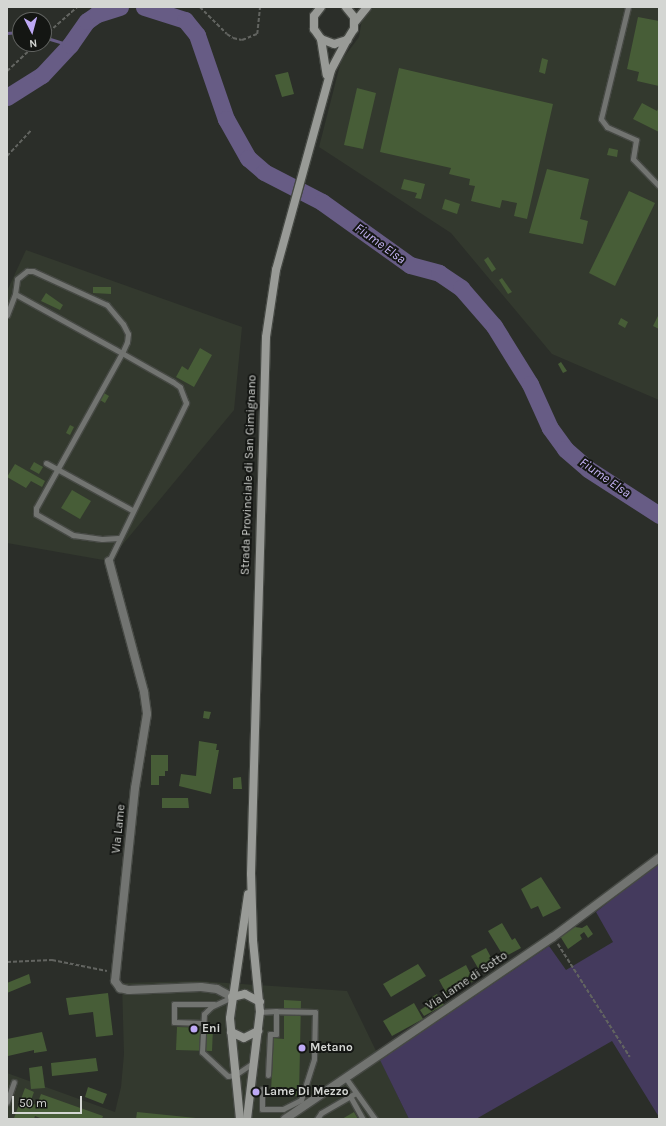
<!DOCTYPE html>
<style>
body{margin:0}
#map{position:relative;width:666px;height:1126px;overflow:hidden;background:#2b2e29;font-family:Karla,sans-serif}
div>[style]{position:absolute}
.built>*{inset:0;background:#33392e}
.green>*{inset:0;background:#443a5d}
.stream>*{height:3px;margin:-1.5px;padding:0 1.5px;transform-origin:1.5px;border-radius:1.5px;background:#675c85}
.river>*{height:17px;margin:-8.5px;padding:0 8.5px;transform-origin:8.5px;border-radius:8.5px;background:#675c85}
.building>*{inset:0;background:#475d37}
.path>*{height:1.5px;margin-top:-0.75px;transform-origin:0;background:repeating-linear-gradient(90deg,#626460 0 4px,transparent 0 6px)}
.roads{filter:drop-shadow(1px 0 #464944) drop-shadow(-1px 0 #464944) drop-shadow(0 1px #464944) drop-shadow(0 -1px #464944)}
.lane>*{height:5px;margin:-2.5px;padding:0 2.5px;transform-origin:2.5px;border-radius:2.5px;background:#727471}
.street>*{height:8px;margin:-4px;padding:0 4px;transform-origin:4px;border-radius:4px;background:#727471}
.secondary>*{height:8px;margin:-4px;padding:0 4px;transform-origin:4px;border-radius:4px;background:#999b97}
.dots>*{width:11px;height:11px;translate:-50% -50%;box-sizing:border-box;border:2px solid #141613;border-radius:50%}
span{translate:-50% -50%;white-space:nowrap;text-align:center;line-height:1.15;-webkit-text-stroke:4px #141613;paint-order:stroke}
.street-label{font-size:12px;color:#d4d6d3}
.poi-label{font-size:12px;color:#d4d6d3;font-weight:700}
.left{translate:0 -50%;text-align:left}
.water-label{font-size:13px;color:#c8b6f9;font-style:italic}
.frame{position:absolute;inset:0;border:8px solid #d4d6d3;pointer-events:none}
.north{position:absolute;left:12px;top:12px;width:40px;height:40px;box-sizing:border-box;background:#141613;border:1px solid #616360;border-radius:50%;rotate:174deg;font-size:11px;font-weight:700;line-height:16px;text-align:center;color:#d4d6d3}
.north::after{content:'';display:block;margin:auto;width:14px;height:18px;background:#bea9f5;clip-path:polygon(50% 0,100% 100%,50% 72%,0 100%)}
.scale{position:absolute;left:12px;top:1096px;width:70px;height:18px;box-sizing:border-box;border:2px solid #d4d6d3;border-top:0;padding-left:5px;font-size:12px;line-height:14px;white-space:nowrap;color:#d4d6d3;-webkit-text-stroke:3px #141613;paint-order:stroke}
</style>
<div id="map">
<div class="built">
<i style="clip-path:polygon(364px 7px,659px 7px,659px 400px,552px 354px,451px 233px,319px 147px,341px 61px,359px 37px)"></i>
<i style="clip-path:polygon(26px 250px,242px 327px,234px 410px,109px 561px,7px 543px,7px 291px)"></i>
<i style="clip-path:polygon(198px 981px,347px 991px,409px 1119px,7px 1119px,7px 1073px,115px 1112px,121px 1087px,124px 1054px,122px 983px)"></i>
</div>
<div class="green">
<i style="clip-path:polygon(659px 862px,659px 1117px,612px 1041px,476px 1119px,409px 1119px,380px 1060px,549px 946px,566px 970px,613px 942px,596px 912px)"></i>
</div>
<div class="stream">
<i style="left:7px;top:33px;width:13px;rotate:-4deg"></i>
<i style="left:50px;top:39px;width:21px;rotate:17deg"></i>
</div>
<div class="river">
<i style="left:144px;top:7px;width:43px;rotate:17.6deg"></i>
<i style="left:185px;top:20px;width:19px;rotate:51deg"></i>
<i style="left:197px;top:35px;width:89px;rotate:71deg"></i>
<i style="left:226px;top:119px;width:45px;rotate:60.6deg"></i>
<i style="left:248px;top:158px;width:21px;rotate:41deg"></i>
<i style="left:264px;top:172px;width:65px;rotate:27.3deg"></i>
<i style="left:322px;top:202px;width:108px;rotate:35.6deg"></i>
<i style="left:410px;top:265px;width:30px;rotate:15deg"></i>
<i style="left:439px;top:273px;width:27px;rotate:34deg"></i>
<i style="left:461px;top:288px;width:50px;rotate:49deg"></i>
<i style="left:494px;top:326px;width:68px;rotate:58.2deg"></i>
<i style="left:530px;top:384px;width:48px;rotate:65.6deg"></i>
<i style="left:550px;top:428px;width:26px;rotate:54deg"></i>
<i style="left:565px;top:449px;width:30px;rotate:41deg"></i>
<i style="left:588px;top:469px;width:85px;rotate:32.9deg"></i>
<i style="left:7px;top:97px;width:41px;rotate:-32.2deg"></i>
<i style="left:42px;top:75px;width:41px;rotate:-47deg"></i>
<i style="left:70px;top:45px;width:29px;rotate:-55deg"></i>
<i style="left:87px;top:21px;width:12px;rotate:-35deg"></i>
<i style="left:97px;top:14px;width:24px;rotate:-17deg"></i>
</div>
<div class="building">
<i style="clip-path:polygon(638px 17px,659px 21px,659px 86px,637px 81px,639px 72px,627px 69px)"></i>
<i style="clip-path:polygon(542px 58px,548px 60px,545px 74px,539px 72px)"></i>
<i style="clip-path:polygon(399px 68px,553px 104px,527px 219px,514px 216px,517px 203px,502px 200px,500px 208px,471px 201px,475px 186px,469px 185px,470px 179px,449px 174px,451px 168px,380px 152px)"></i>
<i style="clip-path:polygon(288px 72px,294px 94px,282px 97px,275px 75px)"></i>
<i style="clip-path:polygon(357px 88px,376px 93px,363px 149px,344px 145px)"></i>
<i style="clip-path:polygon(642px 103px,657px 111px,659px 107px,659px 132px,633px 119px)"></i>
<i style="clip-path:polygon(609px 148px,618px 150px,617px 157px,607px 155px)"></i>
<i style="clip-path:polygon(547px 169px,589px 179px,580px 219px,588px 221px,583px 244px,529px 233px)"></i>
<i style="clip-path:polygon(404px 179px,425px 184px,421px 199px,415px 198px,417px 193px,401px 189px)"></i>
<i style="clip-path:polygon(629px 191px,655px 203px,615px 286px,589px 273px)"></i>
<i style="clip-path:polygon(445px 199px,460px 204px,457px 214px,442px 209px)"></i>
<i style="clip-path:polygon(488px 257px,496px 269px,492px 272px,484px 260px)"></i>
<i style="clip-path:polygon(502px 278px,512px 292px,508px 294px,499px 280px)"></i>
<i style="clip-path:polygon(93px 287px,111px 287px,111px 294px,93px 293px)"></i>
<i style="clip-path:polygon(46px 293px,63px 305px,60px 310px,41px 301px)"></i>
<i style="clip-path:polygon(659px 314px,659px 329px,653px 326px)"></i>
<i style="clip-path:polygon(621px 318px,628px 322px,625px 328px,618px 324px)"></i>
<i style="clip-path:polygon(200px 348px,212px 355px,194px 387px,176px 377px,182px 366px,188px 370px)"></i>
<i style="clip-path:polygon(561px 362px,567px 371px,563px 373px,558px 364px)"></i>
<i style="clip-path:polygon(104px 393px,109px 396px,105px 403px,100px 400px)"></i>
<i style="clip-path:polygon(70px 425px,74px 427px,70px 435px,66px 433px)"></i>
<i style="clip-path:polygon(34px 462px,43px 467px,39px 474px,30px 469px)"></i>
<i style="clip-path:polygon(15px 464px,45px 481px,42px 487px,31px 481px,26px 488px,7px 477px)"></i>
<i style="clip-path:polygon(72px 490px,91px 501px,80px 519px,61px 508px)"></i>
<i style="clip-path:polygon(204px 711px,211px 712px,209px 719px,203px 718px)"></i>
<i style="clip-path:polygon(199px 741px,217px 744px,216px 750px,219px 750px,211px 794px,179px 786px,181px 774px,196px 776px)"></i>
<i style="clip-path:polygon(151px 755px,168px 755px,168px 771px,165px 771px,165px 776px,159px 776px,159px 785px,151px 785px)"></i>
<i style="clip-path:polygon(241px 777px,242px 789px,233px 789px,233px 778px)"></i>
<i style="clip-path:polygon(162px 798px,188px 798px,189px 808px,162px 808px)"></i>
<i style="clip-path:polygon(541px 877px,561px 908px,543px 917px,538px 906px,531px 909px,521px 889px)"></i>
<i style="clip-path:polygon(502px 923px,512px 940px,515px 938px,521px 948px,504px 957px,488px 931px)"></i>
<i style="clip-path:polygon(587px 925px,593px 934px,588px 938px,584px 932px,580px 935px,582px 939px,568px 949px,560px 936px,575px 927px,582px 928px)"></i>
<i style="clip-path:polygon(486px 948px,494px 963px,478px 968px,471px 956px)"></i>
<i style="clip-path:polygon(418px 964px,426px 976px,391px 997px,383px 984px)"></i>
<i style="clip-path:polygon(466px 965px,474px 981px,447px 995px,439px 980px)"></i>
<i style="clip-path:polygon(29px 974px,31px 983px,7px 993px,7px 983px)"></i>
<i style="clip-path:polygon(108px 993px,113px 1035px,96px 1037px,93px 1012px,69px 1015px,66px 998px)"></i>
<i style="clip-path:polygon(437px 994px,444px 1005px,424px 1016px,420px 1010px,426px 1006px,424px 1002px)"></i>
<i style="clip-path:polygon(284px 1000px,301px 1001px,299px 1096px,271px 1095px,273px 1038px,284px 1039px)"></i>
<i style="clip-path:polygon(414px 1003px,423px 1019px,392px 1036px,383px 1021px)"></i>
<i style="clip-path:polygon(177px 1027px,213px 1028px,212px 1051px,176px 1050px)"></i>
<i style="clip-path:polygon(42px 1032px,47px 1051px,34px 1053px,34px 1050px,8px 1056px,7px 1039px)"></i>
<i style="clip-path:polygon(96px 1058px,98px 1071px,52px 1076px,51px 1063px)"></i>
<i style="clip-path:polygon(42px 1066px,45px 1088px,31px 1089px,29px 1068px)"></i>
<i style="clip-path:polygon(88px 1087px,107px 1094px,103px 1104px,85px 1097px)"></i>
<i style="clip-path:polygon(25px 1088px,34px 1092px,30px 1103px,37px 1105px,41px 1094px,103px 1116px,102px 1119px,43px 1119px,35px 1116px,34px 1119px,14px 1118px)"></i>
<i style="clip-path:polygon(137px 1112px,196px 1118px,196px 1119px,136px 1119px)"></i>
<i style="clip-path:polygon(354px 1112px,358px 1119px,342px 1119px)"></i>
</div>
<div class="path">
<i style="left:200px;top:7px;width:38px;rotate:45deg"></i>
<i style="left:227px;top:34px;width:7px;rotate:34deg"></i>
<i style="left:233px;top:38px;width:9px;rotate:13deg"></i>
<i style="left:242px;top:40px;width:16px;rotate:-22deg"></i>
<i style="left:257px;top:34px;width:27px;rotate:-84deg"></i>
<i style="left:44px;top:36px;width:44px;rotate:-41.3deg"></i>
<i style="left:7px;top:71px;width:40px;rotate:-43deg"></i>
<i style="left:7px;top:156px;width:35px;rotate:-47deg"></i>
<i style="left:558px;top:944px;width:134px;rotate:57.5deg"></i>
<i style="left:7px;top:962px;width:45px;rotate:-2.5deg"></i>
<i style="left:52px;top:960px;width:56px;rotate:11.3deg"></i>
</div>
<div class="roads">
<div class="lane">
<i style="left:628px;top:7px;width:115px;rotate:103.6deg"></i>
<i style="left:601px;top:119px;width:10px;rotate:53deg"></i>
<i style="left:607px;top:127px;width:32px;rotate:24deg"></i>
<i style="left:636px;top:140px;width:19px;rotate:99deg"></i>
<i style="left:633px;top:159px;width:37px;rotate:46deg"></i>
<i style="left:27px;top:271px;width:6px"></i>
<i style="left:33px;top:271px;width:81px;rotate:24.7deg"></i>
<i style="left:107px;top:305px;width:25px;rotate:50deg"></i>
<i style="left:123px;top:324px;width:11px;rotate:63deg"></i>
<i style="left:128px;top:334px;width:8px;rotate:97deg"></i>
<i style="left:127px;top:342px;width:12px;rotate:114deg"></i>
<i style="left:122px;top:353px;width:122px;rotate:-151.1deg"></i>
<i style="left:15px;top:294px;width:15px;rotate:-82deg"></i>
<i style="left:17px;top:279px;width:13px;rotate:-39deg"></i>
<i style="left:7px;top:315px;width:22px;rotate:-69deg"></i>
<i style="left:46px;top:463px;width:98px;rotate:28.7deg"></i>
<i style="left:109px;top:561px;width:176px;rotate:-64deg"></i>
<i style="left:186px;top:403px;width:17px;rotate:-111deg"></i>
<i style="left:180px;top:387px;width:9px;rotate:-144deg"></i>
<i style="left:173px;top:382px;width:59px;rotate:-150.4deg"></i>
<i style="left:122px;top:353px;width:177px;rotate:119deg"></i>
<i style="left:36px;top:508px;width:6px;rotate:90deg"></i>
<i style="left:36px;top:514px;width:43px;rotate:29.6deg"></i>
<i style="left:73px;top:535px;width:29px;rotate:8deg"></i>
<i style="left:102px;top:539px;width:16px;rotate:-4deg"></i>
<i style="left:232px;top:997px;width:23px;rotate:155deg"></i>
<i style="left:211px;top:1007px;width:10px;rotate:135deg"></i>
<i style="left:204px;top:1014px;width:38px;rotate:93deg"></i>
<i style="left:202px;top:1052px;width:35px;rotate:43deg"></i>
<i style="left:228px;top:1076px;width:7px;rotate:-8deg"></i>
<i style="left:235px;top:1075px;width:22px;rotate:-34deg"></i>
<i style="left:260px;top:1012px;width:16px;rotate:-4deg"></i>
<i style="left:276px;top:1011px;width:23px;rotate:90deg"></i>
<i style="left:276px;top:1034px;width:6px;rotate:180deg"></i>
<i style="left:270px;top:1034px;width:41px;rotate:92.8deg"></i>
<i style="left:203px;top:1023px;width:29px;rotate:-178deg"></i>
<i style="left:174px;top:1022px;width:18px;rotate:-90deg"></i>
<i style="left:174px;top:1004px;width:40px"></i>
<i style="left:345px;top:1077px;width:52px;rotate:54.5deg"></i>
<i style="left:262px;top:1089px;width:20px;rotate:90deg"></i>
<i style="left:262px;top:1109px;width:21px"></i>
<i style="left:283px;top:1109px;width:20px;rotate:-27deg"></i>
<i style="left:301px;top:1100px;width:43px;rotate:-72.4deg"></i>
<i style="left:314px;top:1059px;width:47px;rotate:-88.8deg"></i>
<i style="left:315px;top:1012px;width:39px;rotate:-179deg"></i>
<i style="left:350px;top:1096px;width:26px;rotate:61deg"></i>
<i style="left:7px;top:1102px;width:21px;rotate:-71deg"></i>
<i style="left:317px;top:1119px;width:7px;rotate:-56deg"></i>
<i style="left:321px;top:1113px;width:39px;rotate:-30deg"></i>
</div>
<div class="street">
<i style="left:109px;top:561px;width:136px;rotate:75deg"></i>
<i style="left:144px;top:692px;width:22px;rotate:82deg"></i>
<i style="left:147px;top:714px;width:75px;rotate:99.2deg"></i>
<i style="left:135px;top:788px;width:194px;rotate:95.9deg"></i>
<i style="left:115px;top:981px;width:9px;rotate:54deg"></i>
<i style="left:120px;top:988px;width:9px;rotate:13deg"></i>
<i style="left:129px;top:990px;width:72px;rotate:-2.4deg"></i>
<i style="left:201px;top:987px;width:16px;rotate:7deg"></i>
<i style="left:217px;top:989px;width:17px;rotate:28deg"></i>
<i style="left:285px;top:1119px;width:324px;rotate:-34.2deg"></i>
<i style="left:553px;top:937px;width:132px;rotate:-36.7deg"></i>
</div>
<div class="secondary">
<i style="left:321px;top:7px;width:11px;rotate:128deg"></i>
<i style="left:314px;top:16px;width:13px;rotate:90deg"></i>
<i style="left:314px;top:29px;width:12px;rotate:55deg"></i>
<i style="left:321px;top:39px;width:14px;rotate:21deg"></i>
<i style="left:334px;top:44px;width:14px;rotate:-17deg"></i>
<i style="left:347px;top:40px;width:13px;rotate:-58deg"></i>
<i style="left:354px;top:29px;width:12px;rotate:-90deg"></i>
<i style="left:354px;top:17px;width:13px;rotate:-129deg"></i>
<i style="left:355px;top:22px;width:19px;rotate:-51deg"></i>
<i style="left:321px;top:39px;width:36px;rotate:81deg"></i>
<i style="left:232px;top:997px;width:13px;rotate:-13deg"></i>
<i style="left:245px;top:994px;width:17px;rotate:28deg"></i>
<i style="left:231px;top:1032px;width:14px;rotate:25deg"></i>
<i style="left:244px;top:1038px;width:16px;rotate:-27deg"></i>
<i style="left:240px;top:1119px;width:101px;rotate:-95.7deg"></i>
<i style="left:230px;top:1018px;width:125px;rotate:-81.7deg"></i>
<i style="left:247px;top:1119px;width:108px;rotate:-83.1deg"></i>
<i style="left:260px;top:1012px;width:72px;rotate:-95.6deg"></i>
<i style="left:253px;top:940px;width:66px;rotate:-91.7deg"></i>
<i style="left:251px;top:874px;width:537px;rotate:-88.4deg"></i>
<i style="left:266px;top:337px;width:68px;rotate:-81.5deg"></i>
<i style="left:276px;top:270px;width:207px;rotate:-74.6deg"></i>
<i style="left:331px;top:70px;width:34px;rotate:-62deg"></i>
</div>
</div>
<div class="dots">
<i style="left:194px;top:1029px;background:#bea9f5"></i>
<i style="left:302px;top:1048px;background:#bea9f5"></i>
<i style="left:256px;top:1092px;background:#bea9f5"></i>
</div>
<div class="street-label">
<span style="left:249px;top:475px;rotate:-88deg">Strada Provinciale di San Gimignano</span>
<span style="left:119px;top:829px;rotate:-84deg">Via Lame</span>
<span style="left:467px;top:981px;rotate:-34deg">Via Lame di Sotto</span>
</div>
<div class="poi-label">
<span class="left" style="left:202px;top:1029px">Eni</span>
<span class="left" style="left:310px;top:1048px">Metano</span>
<span class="left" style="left:264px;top:1092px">Lame Di Mezzo</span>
</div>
<div class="water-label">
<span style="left:380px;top:244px;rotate:36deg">Fiume Elsa</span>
<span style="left:605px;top:478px;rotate:35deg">Fiume Elsa</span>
</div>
<div class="frame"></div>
<div class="north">N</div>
<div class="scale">50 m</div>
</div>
